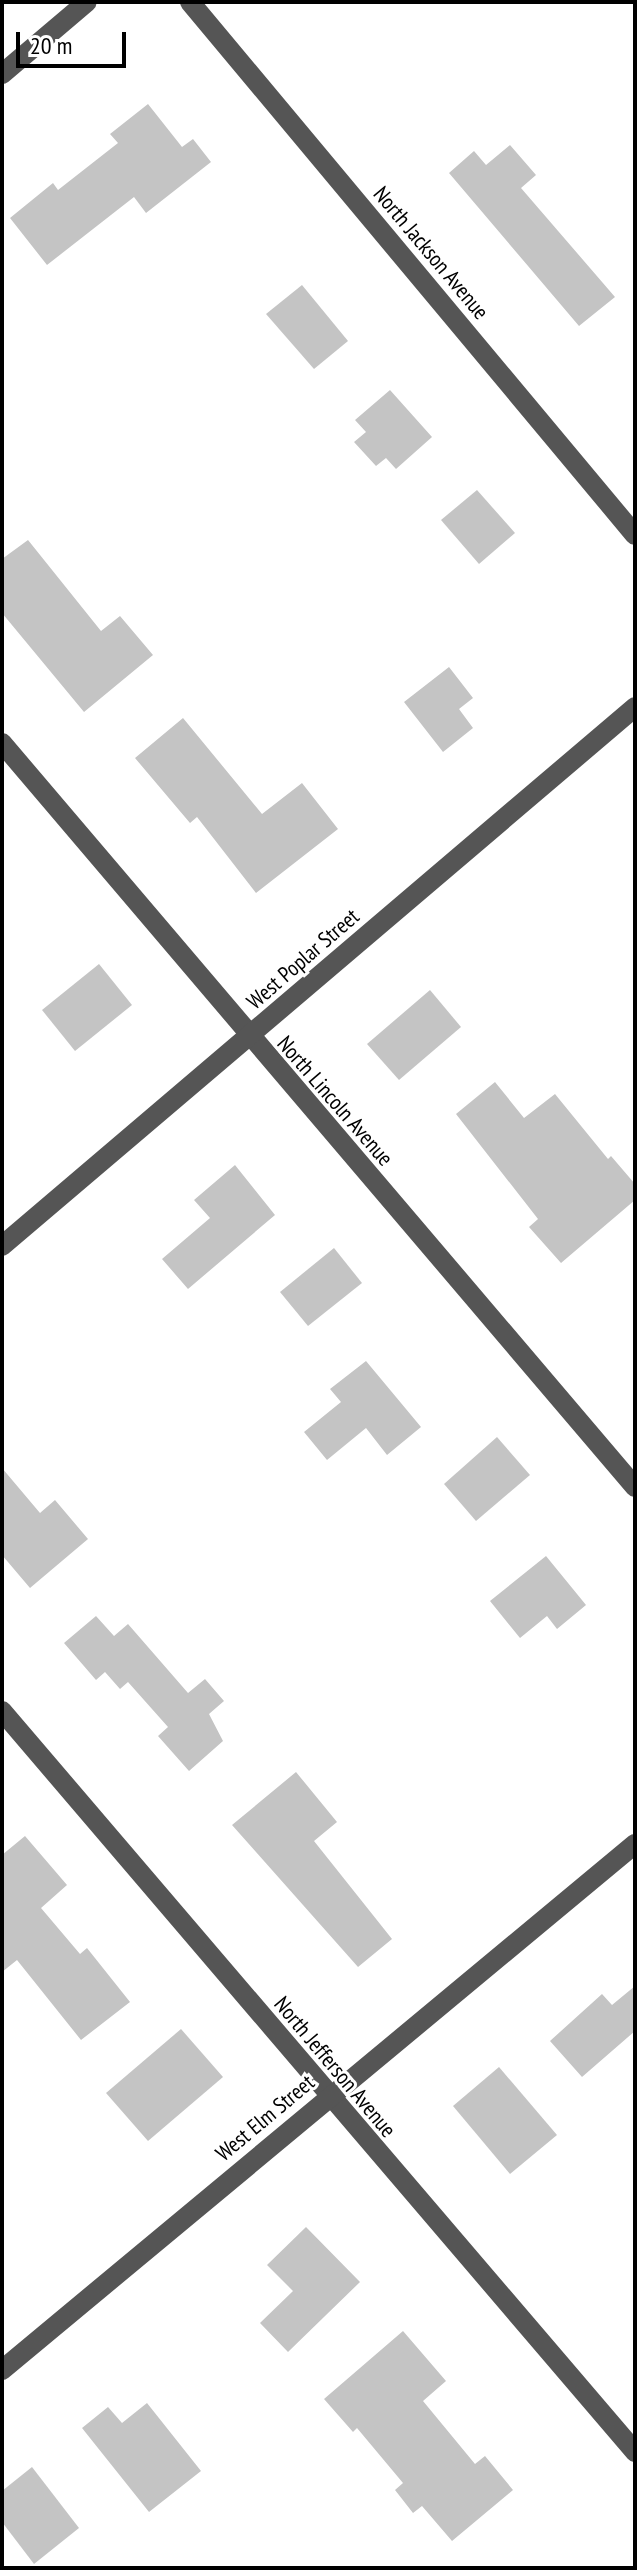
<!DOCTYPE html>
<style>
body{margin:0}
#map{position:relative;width:637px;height:2570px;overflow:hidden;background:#fff;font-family:"PT Sans Narrow",sans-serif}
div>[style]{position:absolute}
.building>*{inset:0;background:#c4c4c4}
.minor>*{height:20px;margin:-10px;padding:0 10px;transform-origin:10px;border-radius:10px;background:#555}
span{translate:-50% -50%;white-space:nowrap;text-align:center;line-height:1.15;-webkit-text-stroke:6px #fff;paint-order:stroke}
.street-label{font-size:22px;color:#000}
.frame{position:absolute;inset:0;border:4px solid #000;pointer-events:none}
.scale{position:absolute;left:16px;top:32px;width:110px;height:36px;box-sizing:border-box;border:4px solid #000;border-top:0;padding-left:10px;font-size:24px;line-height:28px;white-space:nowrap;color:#000;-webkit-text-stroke:6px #fff;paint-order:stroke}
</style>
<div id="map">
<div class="building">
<i style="clip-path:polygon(148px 104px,182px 147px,193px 139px,211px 162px,146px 213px,134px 197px,47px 265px,10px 218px,53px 183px,58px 190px,118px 143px,110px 134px)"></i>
<i style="clip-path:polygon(510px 145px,536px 175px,521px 188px,615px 297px,579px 326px,449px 173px,474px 151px,486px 165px)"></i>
<i style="clip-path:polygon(302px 285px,348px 341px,314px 369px,266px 314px)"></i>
<i style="clip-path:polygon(390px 390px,432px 437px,396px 469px,386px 458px,376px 466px,354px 442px,366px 432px,355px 420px)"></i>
<i style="clip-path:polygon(477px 490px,515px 533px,479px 564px,441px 520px)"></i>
<i style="clip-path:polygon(28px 540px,101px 631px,120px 616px,153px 655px,84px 712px,2px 613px,2px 559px)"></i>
<i style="clip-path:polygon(449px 667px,473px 698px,459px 709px,473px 728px,443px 752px,404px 702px)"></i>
<i style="clip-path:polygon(183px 718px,262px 814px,302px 783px,338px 829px,256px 893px,197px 817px,190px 823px,135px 758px)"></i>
<i style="clip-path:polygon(99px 964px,132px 1005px,75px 1051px,42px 1010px)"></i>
<i style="clip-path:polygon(430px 990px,461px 1027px,399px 1080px,367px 1044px)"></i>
<i style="clip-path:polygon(495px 1082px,524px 1118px,555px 1094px,608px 1159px,611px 1156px,635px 1184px,635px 1200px,561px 1263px,529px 1227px,538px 1219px,456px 1114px)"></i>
<i style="clip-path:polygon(235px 1165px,275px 1215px,188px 1289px,162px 1259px,210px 1218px,194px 1200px)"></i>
<i style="clip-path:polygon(334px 1248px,362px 1283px,308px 1326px,280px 1292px)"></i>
<i style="clip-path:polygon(366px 1361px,421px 1427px,387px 1455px,366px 1428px,327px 1460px,304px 1432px,341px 1402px,330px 1389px)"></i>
<i style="clip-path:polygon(497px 1437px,530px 1475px,476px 1521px,444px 1484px)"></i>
<i style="clip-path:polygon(2px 1468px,40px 1513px,55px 1500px,88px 1539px,30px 1588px,2px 1555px)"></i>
<i style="clip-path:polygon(546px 1556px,586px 1605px,557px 1629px,547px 1616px,520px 1638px,490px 1601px)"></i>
<i style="clip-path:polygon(96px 1616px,114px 1636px,128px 1624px,188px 1693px,205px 1679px,224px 1701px,209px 1714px,223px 1741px,189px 1771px,158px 1736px,168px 1727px,128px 1682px,120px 1689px,105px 1672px,96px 1680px,64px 1643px)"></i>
<i style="clip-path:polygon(296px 1772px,337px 1822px,314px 1841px,392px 1939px,358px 1967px,232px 1825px)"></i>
<i style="clip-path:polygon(25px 1836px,67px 1885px,41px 1908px,80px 1954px,87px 1948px,130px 2002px,81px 2040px,17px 1960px,2px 1972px,2px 1855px)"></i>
<i style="clip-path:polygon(635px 1986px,635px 2031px,582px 2077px,550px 2041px,602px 1994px,612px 2005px)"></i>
<i style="clip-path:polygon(181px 2029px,223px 2077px,148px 2141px,106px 2093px)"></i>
<i style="clip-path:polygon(499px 2067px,557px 2135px,510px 2174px,453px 2106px)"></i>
<i style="clip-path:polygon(306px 2227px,360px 2282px,288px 2352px,260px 2323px,293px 2291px,267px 2265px)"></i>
<i style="clip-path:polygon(403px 2331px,446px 2381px,423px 2401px,475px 2464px,485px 2456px,513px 2490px,452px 2541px,422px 2506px,413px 2513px,395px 2490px,403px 2483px,357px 2428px,353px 2432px,324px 2399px)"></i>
<i style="clip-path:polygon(147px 2403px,201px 2471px,149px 2512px,82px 2428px,108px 2407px,122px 2423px)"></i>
<i style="clip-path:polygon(32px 2467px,79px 2528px,34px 2564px,2px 2522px,2px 2491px)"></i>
</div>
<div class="minor">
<i style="left:190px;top:2px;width:694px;rotate:50.14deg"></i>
<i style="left:2px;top:74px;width:111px;rotate:-40.3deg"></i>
<i style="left:2px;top:743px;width:977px;rotate:49.61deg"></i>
<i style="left:2px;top:1246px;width:831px;rotate:-40.41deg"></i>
<i style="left:2px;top:1711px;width:975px;rotate:49.49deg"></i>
<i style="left:2px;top:2370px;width:823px;rotate:-39.73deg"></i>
</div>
<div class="street-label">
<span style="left:431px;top:253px;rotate:50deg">North Jackson Avenue</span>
<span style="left:303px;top:959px;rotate:-41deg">West Poplar Street</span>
<span style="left:335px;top:1101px;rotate:49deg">North Lincoln Avenue</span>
<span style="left:335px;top:2067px;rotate:50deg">North Jefferson Avenue</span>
<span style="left:265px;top:2118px;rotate:-40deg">West Elm Street</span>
</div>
<div class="frame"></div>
<div class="scale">20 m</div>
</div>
